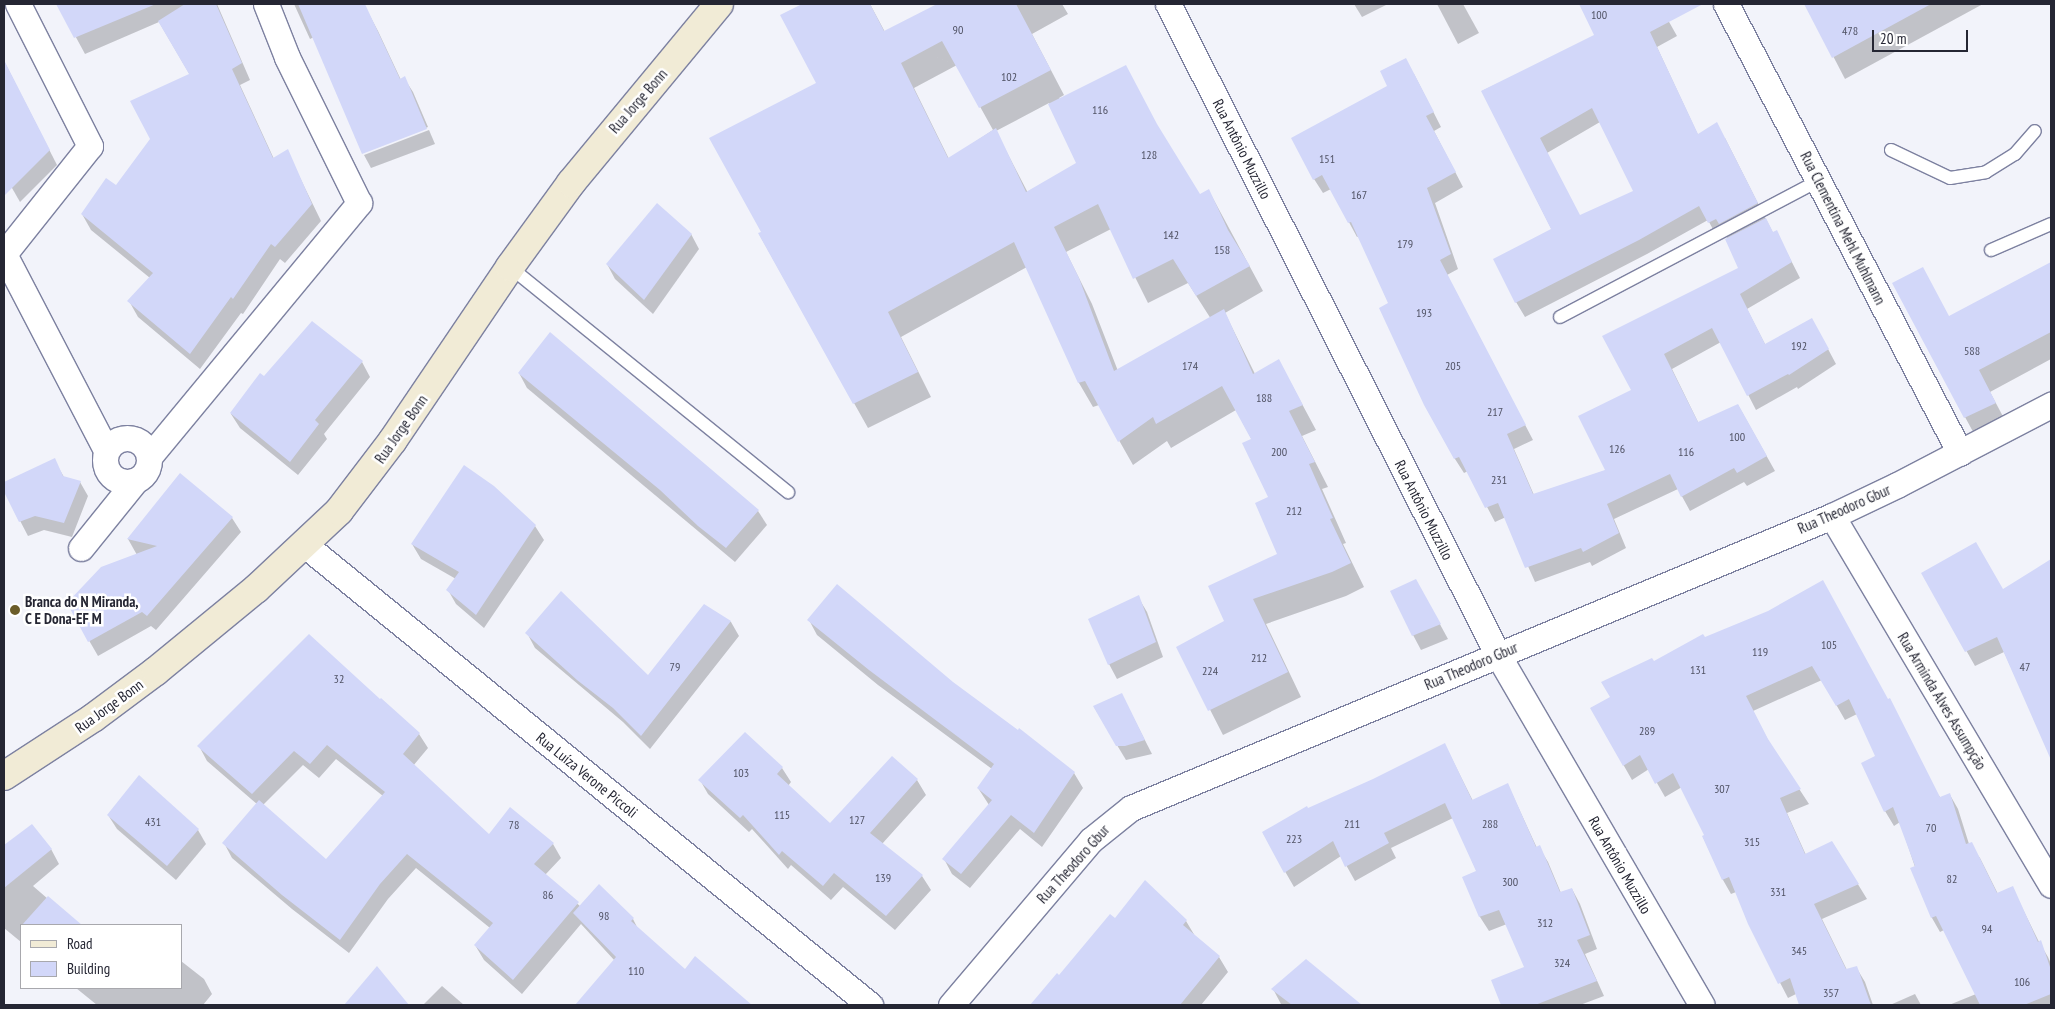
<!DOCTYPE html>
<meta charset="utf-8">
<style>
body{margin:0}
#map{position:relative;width:2055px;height:1009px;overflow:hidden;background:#f2f3fa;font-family:"PT Sans Narrow",sans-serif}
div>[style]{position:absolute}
.shadow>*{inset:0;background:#0003}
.building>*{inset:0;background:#d2d7f9}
.roads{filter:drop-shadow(1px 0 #7d81a0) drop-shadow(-1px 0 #7d81a0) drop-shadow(0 1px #7d81a0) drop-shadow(0 -1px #7d81a0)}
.lane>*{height:12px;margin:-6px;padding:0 6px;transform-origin:6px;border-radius:6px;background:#fff}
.street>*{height:25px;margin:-12.5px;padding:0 12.5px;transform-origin:12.5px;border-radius:12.5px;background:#fff}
.street>.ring{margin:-12.5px;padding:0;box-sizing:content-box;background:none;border:25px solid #fff;border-radius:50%}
.secondary>*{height:28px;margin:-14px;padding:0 14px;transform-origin:14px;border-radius:14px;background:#f1ebd6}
.dots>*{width:14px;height:14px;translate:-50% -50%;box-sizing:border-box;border:2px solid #fff;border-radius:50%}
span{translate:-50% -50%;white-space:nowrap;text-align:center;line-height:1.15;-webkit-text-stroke:5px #fff;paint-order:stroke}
.number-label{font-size:12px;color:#505264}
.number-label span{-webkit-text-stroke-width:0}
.street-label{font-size:15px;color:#252633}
.poi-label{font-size:15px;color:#252633;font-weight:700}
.left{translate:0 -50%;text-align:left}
.frame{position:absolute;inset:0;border:5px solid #252633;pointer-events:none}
.legend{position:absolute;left:20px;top:924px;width:162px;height:65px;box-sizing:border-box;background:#fff;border:1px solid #a8a8ad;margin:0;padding:6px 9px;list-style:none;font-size:15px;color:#252633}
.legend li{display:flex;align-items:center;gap:10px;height:25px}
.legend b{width:25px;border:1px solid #a8a8ad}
.scale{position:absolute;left:1872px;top:30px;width:96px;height:22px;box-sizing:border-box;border:2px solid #252633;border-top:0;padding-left:6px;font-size:15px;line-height:18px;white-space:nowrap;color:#252633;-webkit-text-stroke:4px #fff;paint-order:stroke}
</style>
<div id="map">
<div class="shadow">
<i style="clip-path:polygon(58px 4px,217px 4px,250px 80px,240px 85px,274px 159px,287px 151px,321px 221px,285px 263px,280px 259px,243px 314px,241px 313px,200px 369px,138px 317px,129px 301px,150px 278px,91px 230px,82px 214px,116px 187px,152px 139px,190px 75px,159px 22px,85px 54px)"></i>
<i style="clip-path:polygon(294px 4px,361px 4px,366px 18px,370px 16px,378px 31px,401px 80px,404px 78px,413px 92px,428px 127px,363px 152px,314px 37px,310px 39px)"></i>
<i style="clip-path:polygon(evenodd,805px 4px,870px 4px,885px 32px,940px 4px,1062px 4px,1068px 14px,1032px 34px,1064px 95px,1059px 98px,1060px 100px,1166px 141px,1199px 196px,1209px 191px,1263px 291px,1225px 313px,1255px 374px,1279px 361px,1316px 430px,1302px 436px,1328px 487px,1322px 489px,1346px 543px,1343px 544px,1364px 587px,1346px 596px,1266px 624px,1301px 697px,1223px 735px,1178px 647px,1226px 621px,1279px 555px,1270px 497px,1252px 440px,1236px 410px,1171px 448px,1167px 441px,1133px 465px,1099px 405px,1093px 407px,1079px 383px,1027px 267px,901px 337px,931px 397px,868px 428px,759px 234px,762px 232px,818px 84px,782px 15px,805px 4px,957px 65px,993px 130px,949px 159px,914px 88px,957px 65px,805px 4px,1049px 103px,1078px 164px,1028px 193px,996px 131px,1049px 103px,805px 4px,1111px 229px,1148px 303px,1188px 283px,1211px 319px,1118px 371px,1092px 304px,1066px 252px,1111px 229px)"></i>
<i style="clip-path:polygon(1354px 4px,1388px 4px,1362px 17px)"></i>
<i style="clip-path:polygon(1437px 4px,1463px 4px,1479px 33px,1458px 44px)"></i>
<i style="clip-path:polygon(evenodd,1580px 4px,1659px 4px,1677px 36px,1657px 47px,1698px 135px,1725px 138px,1773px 233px,1776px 231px,1800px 278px,1747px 309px,1766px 346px,1820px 334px,1836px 364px,1798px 389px,1797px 387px,1756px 410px,1721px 342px,1672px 369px,1699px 424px,1738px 405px,1775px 471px,1747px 486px,1744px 482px,1690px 511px,1678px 489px,1614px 519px,1626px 548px,1592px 566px,1590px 562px,1535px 582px,1506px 517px,1495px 522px,1468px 471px,1464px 473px,1455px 459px,1407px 367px,1389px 304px,1359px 236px,1357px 237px,1331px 189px,1323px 193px,1314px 179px,1414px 74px,1441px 127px,1434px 131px,1463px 187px,1435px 203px,1458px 269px,1447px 275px,1533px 440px,1514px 449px,1534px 495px,1607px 470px,1633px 390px,1604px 336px,1740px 269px,1725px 233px,1717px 237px,1708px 220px,1647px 254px,1525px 317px,1516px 302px,1552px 230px,1482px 91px,1596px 36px,1580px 4px,1600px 122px,1635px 192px,1580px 217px,1547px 153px,1600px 122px)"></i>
<i style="clip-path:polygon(1806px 4px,1983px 4px,1845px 79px)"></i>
<i style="clip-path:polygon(4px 61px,57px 165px,20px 202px,4px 174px)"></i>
<i style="clip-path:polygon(429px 130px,435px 144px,371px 168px,364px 155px)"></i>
<i style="clip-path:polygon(691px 234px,699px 249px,653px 314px,615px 279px,607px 264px)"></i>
<i style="clip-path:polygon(2051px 264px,2051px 359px,1990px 392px,2007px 424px,1977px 439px,1965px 417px,1949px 317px)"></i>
<i style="clip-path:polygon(550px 334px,758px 511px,767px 525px,735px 562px,527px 388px,519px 373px)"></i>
<i style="clip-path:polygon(362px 362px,370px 377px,324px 434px,327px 439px,298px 475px,240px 428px,231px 414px,264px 378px)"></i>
<i style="clip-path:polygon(54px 460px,64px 477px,80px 482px,88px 496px,72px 537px,44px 530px,28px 536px,4px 490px,4px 484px)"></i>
<i style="clip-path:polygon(180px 475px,232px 518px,241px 532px,156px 630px,151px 626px,98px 656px,68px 604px,137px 555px,128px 539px)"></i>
<i style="clip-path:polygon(535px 526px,544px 540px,484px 628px,456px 604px,448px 590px,456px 579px,421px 559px,412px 544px)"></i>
<i style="clip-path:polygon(2051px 561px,2051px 755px,2004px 652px,1975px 666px,1923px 574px,2003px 591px)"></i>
<i style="clip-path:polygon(1424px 595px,1448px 639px,1421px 650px,1413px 635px)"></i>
<i style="clip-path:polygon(1138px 597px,1147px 612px,1163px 657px,1117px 679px,1109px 664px)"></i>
<i style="clip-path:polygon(704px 606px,731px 622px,739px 636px,650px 749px,623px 722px,535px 648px,527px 633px,648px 677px)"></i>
<i style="clip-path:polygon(1769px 612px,1941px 798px,1950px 795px,1958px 809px,1969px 844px,1980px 858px,1998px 894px,2012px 887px,2039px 942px,2048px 957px,2051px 964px,2051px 1005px,1949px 1005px,1976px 994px,1944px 930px,1940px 932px,1932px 918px,1900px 822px,1894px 826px,1885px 811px,1877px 757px,1857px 714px,1845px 720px,1822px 680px,1753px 711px,1771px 746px,1809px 804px,1787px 813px,1806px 855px,1832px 842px,1867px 899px,1822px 919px,1847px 970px,1856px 967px,1865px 982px,1873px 1005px,1800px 1005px,1796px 994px,1788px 998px,1749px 923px,1736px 892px,1731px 894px,1723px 880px,1703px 837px,1706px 836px,1682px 787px,1665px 797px,1649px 769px,1632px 780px,1591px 708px,1611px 698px,1653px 663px,1705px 638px)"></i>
<i style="clip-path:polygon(809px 620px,952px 683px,1018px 731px,1019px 730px,1074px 773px,1083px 788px,1042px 847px,1020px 829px,970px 888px,952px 874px,944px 859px,989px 805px,978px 788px,992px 769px,878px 685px,817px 635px)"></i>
<i style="clip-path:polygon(evenodd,381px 700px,419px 734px,428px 748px,413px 766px,489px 836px,553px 844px,561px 858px,545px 875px,581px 907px,633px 919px,638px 929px,686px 971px,695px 958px,749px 1005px,576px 1005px,615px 961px,581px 924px,522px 994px,484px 960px,475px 945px,490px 928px,416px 868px,388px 899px,349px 953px,292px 909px,232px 858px,224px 843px,257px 804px,207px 761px,199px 746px,381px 700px,336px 759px,383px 796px,326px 861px,263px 805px,303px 765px,319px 778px,336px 759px)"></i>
<i style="clip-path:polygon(1094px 707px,1129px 709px,1152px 754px,1126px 760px)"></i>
<i style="clip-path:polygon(1445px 745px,1473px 801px,1508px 785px,1537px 848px,1539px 847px,1548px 862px,1561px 893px,1572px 889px,1580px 904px,1597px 949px,1585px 954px,1604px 996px,1580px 1005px,1503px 1005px,1493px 981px,1526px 968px,1507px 924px,1489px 931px,1480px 917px,1464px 877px,1477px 872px,1453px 818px,1391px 848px,1396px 858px,1355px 881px,1341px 856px,1294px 887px,1263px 833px)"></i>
<i style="clip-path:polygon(892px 758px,917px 780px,926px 795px,882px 844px,922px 876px,931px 890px,895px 930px,843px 887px,831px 900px,791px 865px,788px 869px,752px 829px,749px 832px,708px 794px,700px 780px,782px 768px,791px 782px,788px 786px,830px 825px)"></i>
<i style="clip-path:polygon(108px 815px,198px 830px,206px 844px,176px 880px,117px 829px)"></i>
<i style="clip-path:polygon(8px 844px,51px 849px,59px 864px,33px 886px,78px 925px,21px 925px,21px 942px,4px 928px,4px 846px)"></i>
<i style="clip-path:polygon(1115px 919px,1186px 921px,1195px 936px,1219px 957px,1228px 972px,1201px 1005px,1031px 1005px,1057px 975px,1059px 977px)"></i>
<i style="clip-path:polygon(181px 961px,204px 979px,212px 994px,203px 1005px,97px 1005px,76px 988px,181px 988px)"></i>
<i style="clip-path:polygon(1306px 961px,1360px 1005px,1281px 1004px,1273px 989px)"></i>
<i style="clip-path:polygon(377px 968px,407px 1005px,346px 1005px)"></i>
<i style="clip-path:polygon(442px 986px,464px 1005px,423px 1005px)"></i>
<i style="clip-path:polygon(1915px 994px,1921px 1005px,1890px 1005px)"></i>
</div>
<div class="building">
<i style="clip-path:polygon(56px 4px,156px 4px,74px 38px)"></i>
<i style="clip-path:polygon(185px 4px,216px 4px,242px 63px,232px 69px,273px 158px,288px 149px,312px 204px,275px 247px,271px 244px,233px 299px,231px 297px,190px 354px,127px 301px,153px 273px,81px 214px,106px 178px,116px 185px,150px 139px,130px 101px,189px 74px,158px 21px)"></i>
<i style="clip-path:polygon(298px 4px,365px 4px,400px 79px,405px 76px,427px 129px,362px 154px)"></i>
<i style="clip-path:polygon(802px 4px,870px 4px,884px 31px,937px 4px,1016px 4px,1051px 70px,979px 108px,942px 41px,901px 63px,948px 158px,996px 128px,1026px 192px,1076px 163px,1048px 104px,1126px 65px,1157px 124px,1200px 194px,1209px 189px,1228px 230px,1250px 266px,1196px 296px,1173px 259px,1133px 279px,1098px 204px,1054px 227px,1079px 278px,1114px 371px,1224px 309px,1253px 374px,1279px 359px,1303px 405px,1289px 411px,1315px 462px,1309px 464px,1333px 518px,1330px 519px,1351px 563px,1332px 572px,1253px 599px,1288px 672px,1208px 711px,1176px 647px,1224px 621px,1208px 586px,1277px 554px,1255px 503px,1268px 497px,1242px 443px,1251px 439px,1222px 386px,1156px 424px,1153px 417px,1118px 442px,1085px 381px,1078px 383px,1014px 242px,888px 312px,918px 372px,853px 404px,758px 233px,761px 232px,709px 138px,816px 83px,780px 15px)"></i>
<i style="clip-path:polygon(evenodd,1579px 4px,1703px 4px,1650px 32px,1698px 134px,1717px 122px,1758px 203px,1719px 224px,1716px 219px,1708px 223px,1699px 206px,1639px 240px,1515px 303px,1493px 259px,1551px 229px,1481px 91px,1594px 35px,1579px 4px,1592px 108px,1633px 191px,1580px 215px,1540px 138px,1592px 108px)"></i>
<i style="clip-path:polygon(1804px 4px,1931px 4px,1832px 58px)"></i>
<i style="clip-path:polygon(1406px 58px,1434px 112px,1426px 116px,1456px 172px,1427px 188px,1451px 254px,1440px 260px,1526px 425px,1507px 434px,1533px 494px,1605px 470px,1578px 416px,1631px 390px,1602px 336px,1738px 268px,1725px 239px,1766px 218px,1773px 232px,1777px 230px,1792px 262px,1740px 294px,1765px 344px,1812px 318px,1829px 349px,1789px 375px,1788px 374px,1747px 396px,1712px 328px,1664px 354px,1698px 422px,1738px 404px,1767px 456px,1737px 473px,1734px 468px,1681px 497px,1670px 474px,1607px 504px,1619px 533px,1583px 552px,1581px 548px,1525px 568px,1498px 503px,1485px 508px,1459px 457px,1454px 459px,1424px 405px,1379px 308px,1388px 303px,1351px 222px,1348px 223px,1322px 175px,1313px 180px,1291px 138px,1387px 86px,1380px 71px)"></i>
<i style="clip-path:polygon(4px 60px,50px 150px,4px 196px)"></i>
<i style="clip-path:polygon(657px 203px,692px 234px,644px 300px,606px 264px)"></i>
<i style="clip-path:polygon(2051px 262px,2051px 332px,1979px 370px,1996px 403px,1964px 418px,1892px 283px,1923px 267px,1949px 316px)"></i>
<i style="clip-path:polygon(312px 321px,363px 361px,315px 420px,319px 424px,290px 462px,230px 413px,260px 373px,264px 376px)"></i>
<i style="clip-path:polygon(550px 332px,759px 510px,726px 548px,698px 526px,660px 490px,518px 373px)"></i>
<i style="clip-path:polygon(55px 458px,63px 476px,81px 481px,64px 523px,35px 516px,19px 522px,4px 492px,4px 482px)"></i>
<i style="clip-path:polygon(464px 465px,494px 486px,536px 525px,476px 615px,446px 590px,459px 572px,411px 544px)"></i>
<i style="clip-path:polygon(180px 473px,233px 517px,147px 616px,142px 612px,88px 642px,67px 603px,101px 567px,157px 546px,127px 539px)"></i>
<i style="clip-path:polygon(1976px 542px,2003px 589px,2051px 559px,2051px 760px,1997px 637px,1965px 652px,1921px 573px)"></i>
<i style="clip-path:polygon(1416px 579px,1441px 624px,1412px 636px,1390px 591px)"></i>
<i style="clip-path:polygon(1823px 580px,1888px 699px,1890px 698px,1940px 797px,1950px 793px,1966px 844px,1972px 842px,1997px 893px,2013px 886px,2038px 942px,2041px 940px,2051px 970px,2051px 994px,2024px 1005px,1980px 1005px,1936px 916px,1931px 918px,1910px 868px,1915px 866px,1893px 807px,1884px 812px,1861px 763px,1875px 756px,1849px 699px,1836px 706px,1812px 666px,1746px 696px,1768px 739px,1801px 789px,1780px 798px,1805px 854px,1832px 841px,1859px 884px,1814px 904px,1846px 969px,1857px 966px,1871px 1005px,1799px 1005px,1790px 978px,1778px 984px,1748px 924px,1729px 877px,1722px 880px,1702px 836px,1704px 835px,1673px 773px,1655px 784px,1640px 755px,1623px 766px,1590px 708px,1610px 697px,1601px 682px,1652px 658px,1654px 661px,1703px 634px,1705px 637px,1768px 611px)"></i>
<i style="clip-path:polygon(837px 584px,953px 682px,1018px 730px,1019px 728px,1075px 772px,1034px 833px,1011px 815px,961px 874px,942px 859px,992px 800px,977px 788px,994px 764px,869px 670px,807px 620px)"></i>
<i style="clip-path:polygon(561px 591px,648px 675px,704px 604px,731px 621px,641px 736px,613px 708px,577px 680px,525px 633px)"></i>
<i style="clip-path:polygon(1139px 595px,1156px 642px,1108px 665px,1088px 619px)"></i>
<i style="clip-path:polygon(309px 634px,380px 699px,381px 698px,420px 733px,403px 754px,489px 834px,510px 807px,554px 843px,534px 864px,579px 902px,513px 980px,474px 945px,493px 923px,407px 854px,380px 884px,340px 940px,282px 895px,222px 843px,259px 800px,326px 859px,385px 792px,327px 745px,310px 764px,294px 751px,252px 794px,197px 746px)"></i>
<i style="clip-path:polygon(1122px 693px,1145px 740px,1125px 746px,1116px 746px,1093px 706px)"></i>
<i style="clip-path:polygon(745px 732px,783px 767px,777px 774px,830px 823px,892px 756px,918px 779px,870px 833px,923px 875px,886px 916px,834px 873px,823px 886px,782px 851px,779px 855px,743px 815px,740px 818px,698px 780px)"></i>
<i style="clip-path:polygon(1445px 743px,1472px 800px,1508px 783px,1536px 847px,1540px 845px,1560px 892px,1572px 888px,1590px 935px,1577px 940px,1597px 981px,1535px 1005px,1501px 1005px,1491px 980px,1524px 967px,1499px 910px,1479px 917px,1462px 877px,1476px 871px,1445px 803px,1384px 833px,1389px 843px,1345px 867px,1333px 841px,1284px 873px,1262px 832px,1307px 806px,1308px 808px,1373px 779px)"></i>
<i style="clip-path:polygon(139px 775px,199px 829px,167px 866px,107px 815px)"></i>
<i style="clip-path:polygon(32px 824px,52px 849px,4px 888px,4px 845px)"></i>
<i style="clip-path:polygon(1145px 880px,1187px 920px,1183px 925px,1220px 956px,1180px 1005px,1030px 1005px,1057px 973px,1059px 975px,1110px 914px,1115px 918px)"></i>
<i style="clip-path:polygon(599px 884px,634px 918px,631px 921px,685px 969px,695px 956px,752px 1005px,575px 1005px,616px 957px,573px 913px)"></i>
<i style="clip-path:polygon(48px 896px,82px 925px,22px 925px)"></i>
<i style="clip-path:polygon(1306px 959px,1362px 1005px,1292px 1005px,1271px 989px)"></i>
<i style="clip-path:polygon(377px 966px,409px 1005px,344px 1005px)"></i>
</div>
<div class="roads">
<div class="lane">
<i style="left:1891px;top:150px;width:65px;rotate:25.4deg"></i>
<i style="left:1950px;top:178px;width:36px;rotate:-9deg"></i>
<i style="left:1986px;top:172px;width:34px;rotate:-32deg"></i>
<i style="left:2015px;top:154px;width:30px;rotate:-49deg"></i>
<i style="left:1991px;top:250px;width:65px;rotate:-23.4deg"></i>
<i style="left:510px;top:267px;width:358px;rotate:39deg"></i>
<i style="left:1560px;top:317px;width:292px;rotate:-27.8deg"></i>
</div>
<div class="street">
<i style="left:1168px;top:4px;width:730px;rotate:63.12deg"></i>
<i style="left:1498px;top:655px;width:405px;rotate:59.8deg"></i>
<i style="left:1726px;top:4px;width:506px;rotate:62.47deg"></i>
<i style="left:4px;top:254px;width:138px;rotate:-51.5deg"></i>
<i style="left:90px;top:146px;width:159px;rotate:-116.9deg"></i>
<i style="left:4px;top:254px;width:221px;rotate:62.5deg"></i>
<i class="ring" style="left:105px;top:438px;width:19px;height:19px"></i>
<i style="left:149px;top:457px;width:330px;rotate:-50.4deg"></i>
<i style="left:359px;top:203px;width:163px;rotate:-116.3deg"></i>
<i style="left:287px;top:57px;width:57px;rotate:-111.6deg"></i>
<i style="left:1832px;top:516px;width:429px;rotate:59.3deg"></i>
<i style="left:305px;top:545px;width:729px;rotate:39.15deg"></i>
<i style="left:81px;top:548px;width:86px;rotate:-51.1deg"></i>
<i style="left:951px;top:1005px;width:216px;rotate:-49.7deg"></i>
<i style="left:1091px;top:840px;width:51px;rotate:-38.7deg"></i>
<i style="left:1131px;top:808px;width:759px;rotate:-22.61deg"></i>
<i style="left:1832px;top:516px;width:72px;rotate:-25.5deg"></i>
<i style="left:1897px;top:485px;width:174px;rotate:-27.5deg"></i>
</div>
<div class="secondary">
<i style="left:4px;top:776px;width:106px;rotate:-33.1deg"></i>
<i style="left:93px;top:718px;width:79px;rotate:-36.7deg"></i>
<i style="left:156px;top:671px;width:129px;rotate:-39.4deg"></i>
<i style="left:256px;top:589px;width:114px;rotate:-43.2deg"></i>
<i style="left:339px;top:511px;width:89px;rotate:-52.7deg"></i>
<i style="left:393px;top:440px;width:209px;rotate:-55.9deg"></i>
<i style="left:510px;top:267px;width:104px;rotate:-54deg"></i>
<i style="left:571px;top:183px;width:232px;rotate:-50.4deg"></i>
</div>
</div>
<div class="dots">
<i style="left:15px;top:610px;background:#6b5c29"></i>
</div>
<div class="number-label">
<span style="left:1599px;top:15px">100</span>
<span style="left:958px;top:30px">90</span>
<span style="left:1850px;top:31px">478</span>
<span style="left:1009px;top:77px">102</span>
<span style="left:1100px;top:110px">116</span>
<span style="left:1149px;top:155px">128</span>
<span style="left:1327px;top:159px">151</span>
<span style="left:1359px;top:195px">167</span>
<span style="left:1171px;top:235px">142</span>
<span style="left:1405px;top:244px">179</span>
<span style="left:1222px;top:250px">158</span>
<span style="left:1424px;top:313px">193</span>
<span style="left:1799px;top:346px">192</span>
<span style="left:1972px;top:351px">588</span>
<span style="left:1190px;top:366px">174</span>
<span style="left:1453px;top:366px">205</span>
<span style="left:1264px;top:398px">188</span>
<span style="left:1495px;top:412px">217</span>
<span style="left:1737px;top:437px">100</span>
<span style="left:1617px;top:449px">126</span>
<span style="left:1279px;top:452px">200</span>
<span style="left:1686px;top:452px">116</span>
<span style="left:1499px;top:480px">231</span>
<span style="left:1294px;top:511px">212</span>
<span style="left:1829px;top:645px">105</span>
<span style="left:1760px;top:652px">119</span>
<span style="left:1259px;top:658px">212</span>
<span style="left:675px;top:667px">79</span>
<span style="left:2025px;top:667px">47</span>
<span style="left:1698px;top:670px">131</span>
<span style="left:1210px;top:671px">224</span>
<span style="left:339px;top:679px">32</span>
<span style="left:1647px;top:731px">289</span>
<span style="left:741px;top:773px">103</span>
<span style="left:1722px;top:789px">307</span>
<span style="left:782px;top:815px">115</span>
<span style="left:857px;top:820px">127</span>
<span style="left:153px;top:822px">431</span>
<span style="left:1352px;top:824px">211</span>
<span style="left:1490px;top:824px">288</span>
<span style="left:514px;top:825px">78</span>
<span style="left:1931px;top:828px">70</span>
<span style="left:1294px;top:839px">223</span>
<span style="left:1752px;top:842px">315</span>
<span style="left:883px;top:878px">139</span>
<span style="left:1952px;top:879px">82</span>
<span style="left:1510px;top:882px">300</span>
<span style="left:1778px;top:892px">331</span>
<span style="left:548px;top:895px">86</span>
<span style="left:604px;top:916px">98</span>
<span style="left:1545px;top:923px">312</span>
<span style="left:1987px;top:929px">94</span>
<span style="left:1799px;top:951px">345</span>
<span style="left:1562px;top:963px">324</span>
<span style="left:636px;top:971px">110</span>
<span style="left:2022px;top:982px">106</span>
<span style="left:1831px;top:993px">357</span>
</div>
<div class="street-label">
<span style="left:638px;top:101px;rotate:-49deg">Rua Jorge Bonn</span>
<span style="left:1242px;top:149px;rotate:63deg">Rua Antônio Muzzillo</span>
<span style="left:1843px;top:228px;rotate:63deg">Rua Clementina Mehl Muhlmann</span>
<span style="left:401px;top:429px;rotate:-55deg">Rua Jorge Bonn</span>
<span style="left:1844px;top:509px;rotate:-24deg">Rua Theodoro Gbur</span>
<span style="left:1424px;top:510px;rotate:63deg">Rua Antônio Muzzillo</span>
<span style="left:1471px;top:666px;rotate:-23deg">Rua Theodoro Gbur</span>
<span style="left:1942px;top:701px;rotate:59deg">Rua Arminda Alves Assumpção</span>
<span style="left:109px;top:706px;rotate:-36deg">Rua Jorge Bonn</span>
<span style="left:587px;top:775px;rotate:39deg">Rua Luíza Verone Piccoli</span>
<span style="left:1073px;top:864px;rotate:-48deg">Rua Theodoro Gbur</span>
<span style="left:1620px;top:865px;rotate:60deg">Rua Antônio Muzzillo</span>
</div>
<div class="poi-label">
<span class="left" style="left:25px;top:610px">Branca do N Miranda,<br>C E Dona-EF M</span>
</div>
<div class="frame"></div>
<ul class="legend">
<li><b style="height:6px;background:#f1ebd6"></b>Road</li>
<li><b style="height:14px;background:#d2d7f9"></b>Building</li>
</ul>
<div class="scale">20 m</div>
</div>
